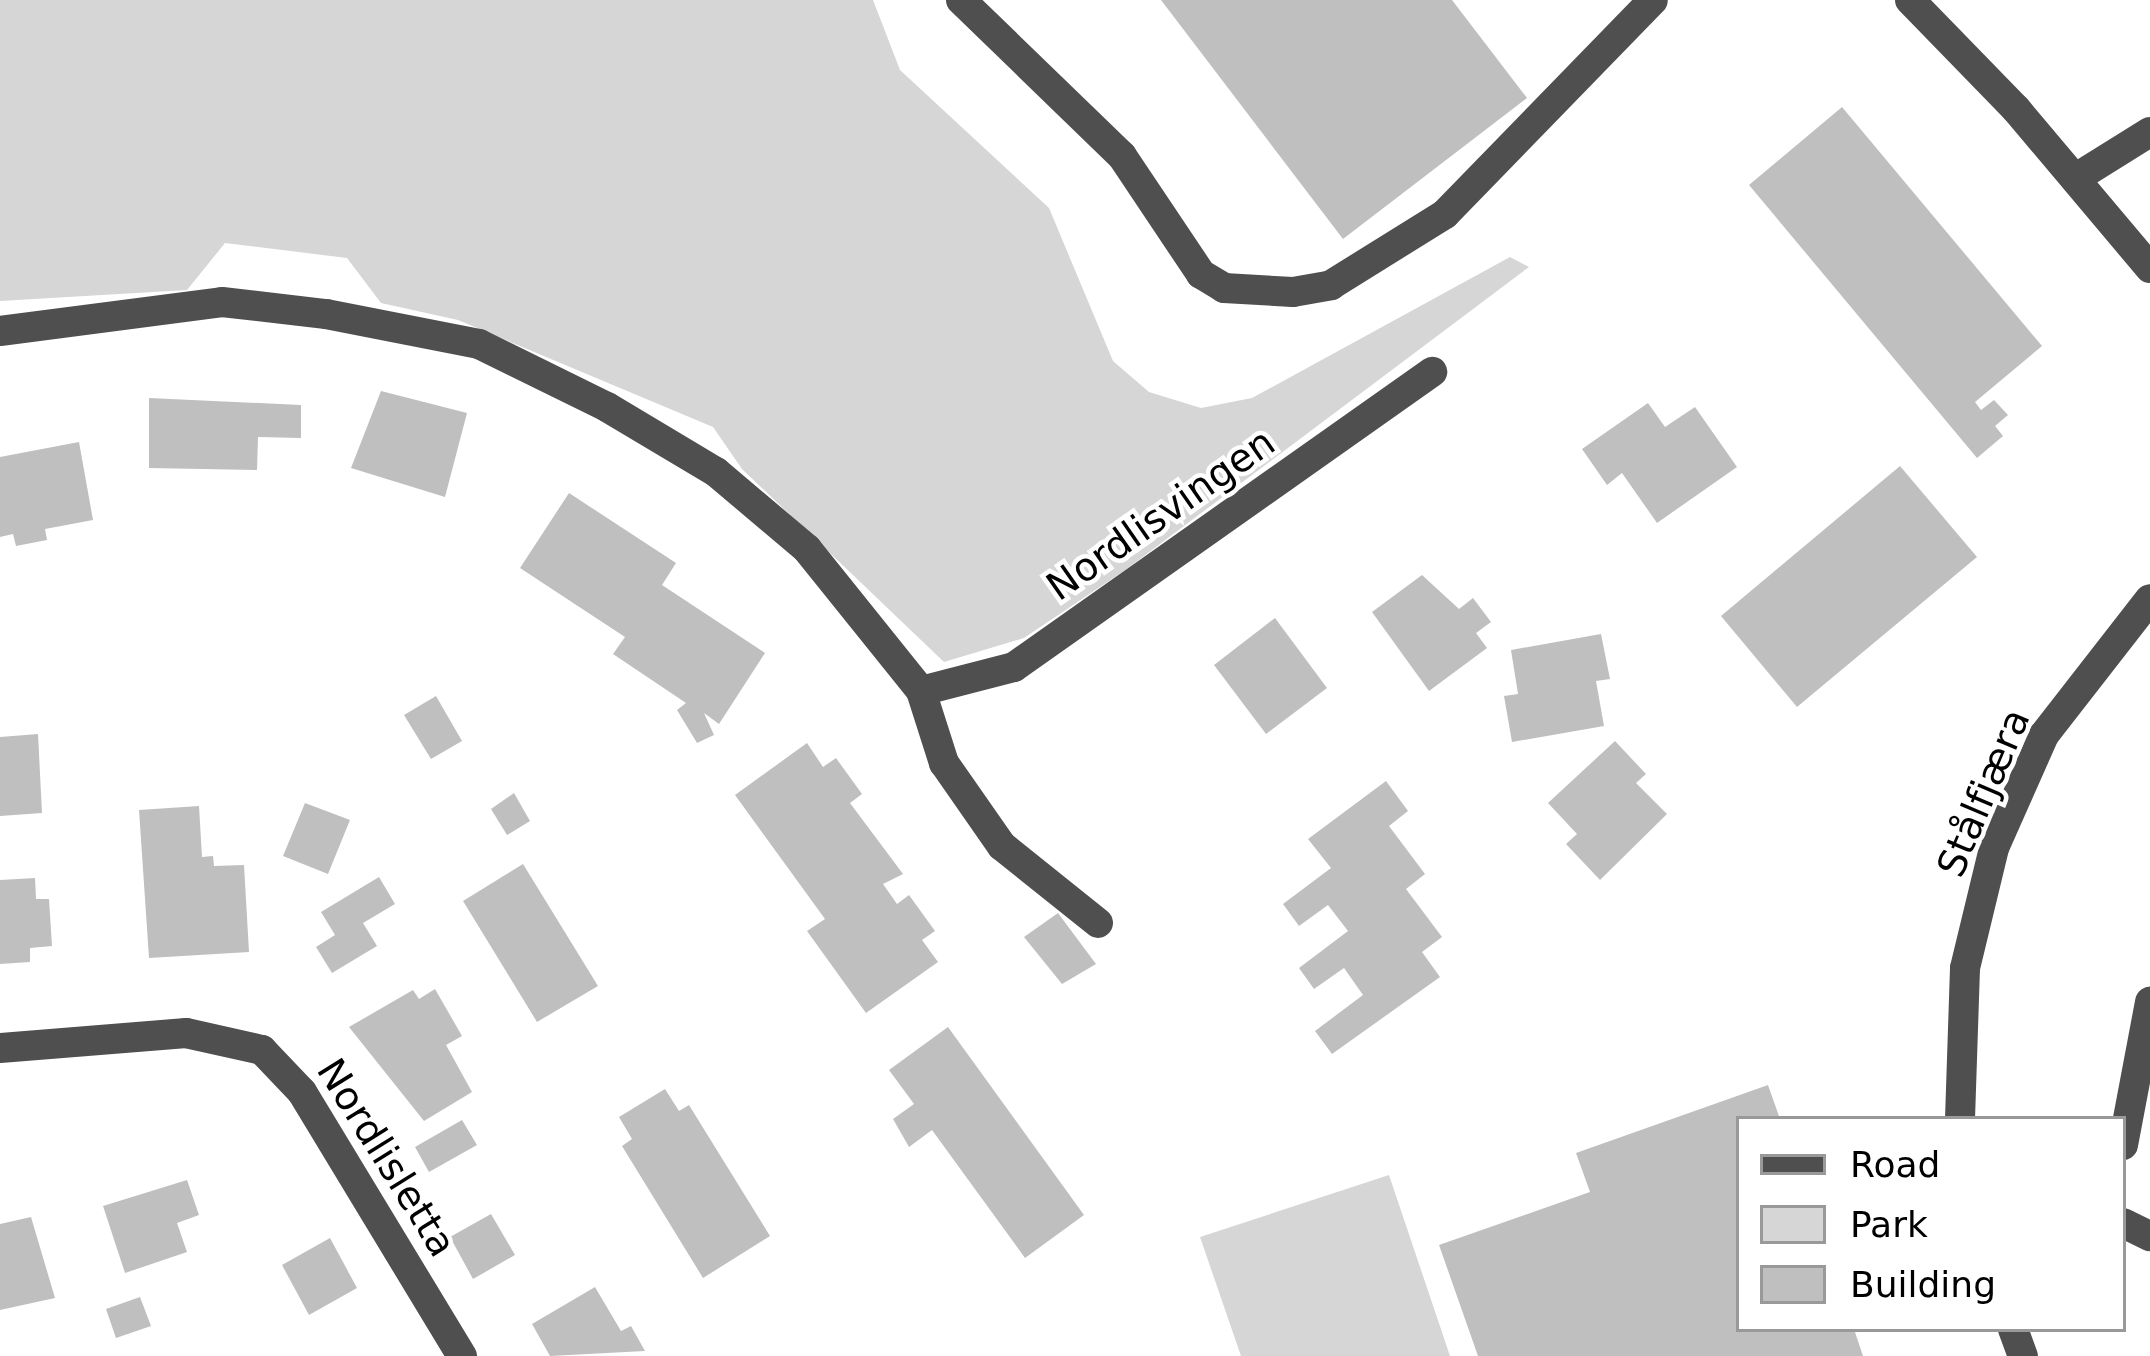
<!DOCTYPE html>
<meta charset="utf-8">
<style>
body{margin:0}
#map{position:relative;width:2150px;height:1356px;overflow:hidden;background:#fff;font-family:"DejaVu Sans",sans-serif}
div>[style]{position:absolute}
.green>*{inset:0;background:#d6d6d6}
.building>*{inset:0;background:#bfbfbf}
.minor>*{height:30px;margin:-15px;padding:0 15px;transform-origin:15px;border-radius:15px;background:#4f4f4f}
span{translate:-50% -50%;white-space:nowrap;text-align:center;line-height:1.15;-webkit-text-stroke:9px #fff;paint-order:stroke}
.street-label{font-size:39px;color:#000}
.legend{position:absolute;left:1736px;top:1116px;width:390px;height:216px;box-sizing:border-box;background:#fff;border:3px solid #999;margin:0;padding:15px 21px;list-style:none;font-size:36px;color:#000}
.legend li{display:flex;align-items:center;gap:24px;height:60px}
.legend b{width:60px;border:3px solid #999}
</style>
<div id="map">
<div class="green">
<i style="clip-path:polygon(0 0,873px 0,900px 70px,1049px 208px,1113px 361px,1149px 392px,1201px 408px,1252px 398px,1510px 257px,1529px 267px,1128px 568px,1024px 638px,944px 662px,742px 469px,713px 427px,458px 320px,381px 303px,347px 258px,225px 243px,187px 290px,0 301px)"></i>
<i style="clip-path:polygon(1389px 1175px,1450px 1356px,1241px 1356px,1200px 1237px)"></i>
</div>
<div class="building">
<i style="clip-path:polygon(1161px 0,1452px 0,1527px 98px,1343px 239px)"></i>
<i style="clip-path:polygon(1842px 107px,2042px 346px,1975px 402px,1981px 410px,1994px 400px,2008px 415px,1995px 426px,2003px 436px,1977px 458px,1749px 185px)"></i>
<i style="clip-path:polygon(381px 391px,467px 413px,445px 497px,351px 468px)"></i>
<i style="clip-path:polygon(149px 398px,301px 405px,301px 438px,258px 437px,257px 470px,149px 468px)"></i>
<i style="clip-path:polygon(1648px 403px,1665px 427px,1695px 407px,1737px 467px,1657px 523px,1622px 473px,1607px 485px,1582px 449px)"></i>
<i style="clip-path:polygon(79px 442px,93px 520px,45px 529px,47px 540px,16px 546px,13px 534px,0 537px,0 457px)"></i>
<i style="clip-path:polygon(1900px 466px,1977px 557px,1797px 707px,1721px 616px)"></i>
<i style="clip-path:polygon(569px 493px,676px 563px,662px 585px,765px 653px,719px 724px,704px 713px,714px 735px,697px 743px,677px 710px,686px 703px,613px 654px,625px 637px,520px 568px)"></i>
<i style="clip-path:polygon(1422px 575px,1459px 609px,1473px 598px,1491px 622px,1476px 633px,1487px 648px,1429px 691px,1372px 612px)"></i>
<i style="clip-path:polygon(1275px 618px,1327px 688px,1266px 734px,1214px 665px)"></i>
<i style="clip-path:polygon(1601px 634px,1610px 679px,1596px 681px,1604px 726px,1512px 742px,1504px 696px,1518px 694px,1511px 650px)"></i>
<i style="clip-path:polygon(436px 696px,462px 741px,431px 759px,404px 715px)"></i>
<i style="clip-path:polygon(38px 734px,42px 813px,0 816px,0 737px)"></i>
<i style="clip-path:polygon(1615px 741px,1646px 774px,1636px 783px,1667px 814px,1600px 880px,1566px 844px,1577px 834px,1548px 803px)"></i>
<i style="clip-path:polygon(807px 743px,823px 767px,836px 758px,862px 794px,850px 803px,903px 874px,883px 884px,897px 904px,909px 895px,935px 931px,922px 940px,938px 962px,866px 1013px,807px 931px,825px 919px,735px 795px)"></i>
<i style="clip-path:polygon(1386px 781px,1408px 811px,1389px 826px,1425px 874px,1406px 889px,1442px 937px,1422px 952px,1440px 977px,1332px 1054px,1315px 1031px,1363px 995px,1344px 968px,1314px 989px,1299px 968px,1348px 931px,1328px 905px,1299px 926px,1283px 904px,1331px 868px,1308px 839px)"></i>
<i style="clip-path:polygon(514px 793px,530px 821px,507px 835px,491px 809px)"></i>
<i style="clip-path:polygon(305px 803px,350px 820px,328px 874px,283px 856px)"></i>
<i style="clip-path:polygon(199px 806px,202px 857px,213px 856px,214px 866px,244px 865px,249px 952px,149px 958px,139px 810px)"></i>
<i style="clip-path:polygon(523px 864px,598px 986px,537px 1022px,463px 901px)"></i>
<i style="clip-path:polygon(379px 877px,395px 904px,363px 923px,377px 946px,332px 973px,316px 947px,335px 935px,321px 912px)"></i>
<i style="clip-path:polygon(35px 878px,36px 899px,49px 899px,52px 946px,30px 948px,30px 962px,0 964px,0 880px)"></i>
<i style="clip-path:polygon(1058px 913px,1096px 964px,1062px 984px,1024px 937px)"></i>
<i style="clip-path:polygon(435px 989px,462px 1036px,446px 1045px,472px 1092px,424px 1121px,349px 1027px,413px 990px,419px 999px)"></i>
<i style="clip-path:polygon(948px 1027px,1084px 1215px,1025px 1258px,932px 1130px,909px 1147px,893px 1119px,914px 1104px,889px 1070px)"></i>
<i style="clip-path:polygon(1768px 1085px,1780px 1119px,1739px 1119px,1739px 1329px,1854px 1329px,1863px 1356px,1478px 1356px,1439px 1245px,1590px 1192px,1576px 1153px)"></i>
<i style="clip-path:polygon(665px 1089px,679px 1111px,689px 1105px,770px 1236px,703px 1278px,622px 1146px,632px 1139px,619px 1117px)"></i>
<i style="clip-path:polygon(462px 1120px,477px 1145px,429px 1172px,415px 1147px)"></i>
<i style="clip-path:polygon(187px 1180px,199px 1215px,177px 1223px,187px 1252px,125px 1273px,103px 1206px)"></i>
<i style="clip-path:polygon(491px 1214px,515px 1255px,473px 1279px,450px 1237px)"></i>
<i style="clip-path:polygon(31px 1217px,55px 1298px,0 1310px,0 1224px)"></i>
<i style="clip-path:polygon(330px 1238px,357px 1288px,309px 1315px,282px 1265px)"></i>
<i style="clip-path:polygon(595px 1287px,621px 1331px,631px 1326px,645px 1351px,550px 1356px,532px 1324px)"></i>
<i style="clip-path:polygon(140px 1297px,151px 1326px,116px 1338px,106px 1309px)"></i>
</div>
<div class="minor">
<i style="left:961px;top:0;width:224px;rotate:44.1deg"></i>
<i style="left:1122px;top:156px;width:142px;rotate:56.2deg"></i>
<i style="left:1201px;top:274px;width:27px;rotate:31deg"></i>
<i style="left:1224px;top:288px;width:69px;rotate:3.3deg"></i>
<i style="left:1293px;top:292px;width:39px;rotate:-10deg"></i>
<i style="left:1331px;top:285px;width:134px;rotate:-31.9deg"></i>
<i style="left:1445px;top:214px;width:298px;rotate:-45.8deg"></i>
<i style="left:1910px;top:0;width:152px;rotate:45.8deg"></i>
<i style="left:2016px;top:109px;width:208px;rotate:49.9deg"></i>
<i style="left:2076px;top:178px;width:87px;rotate:-31.9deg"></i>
<i style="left:0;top:331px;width:224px;rotate:-7.4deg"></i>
<i style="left:222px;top:302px;width:105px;rotate:6.6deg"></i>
<i style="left:326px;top:314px;width:156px;rotate:11.1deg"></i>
<i style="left:479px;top:344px;width:143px;rotate:26.2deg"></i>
<i style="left:607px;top:407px;width:127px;rotate:30.8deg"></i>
<i style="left:716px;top:472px;width:119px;rotate:40.2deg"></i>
<i style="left:807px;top:549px;width:182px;rotate:51.2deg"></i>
<i style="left:921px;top:691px;width:76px;rotate:72.3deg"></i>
<i style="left:944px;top:763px;width:101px;rotate:55.1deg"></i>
<i style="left:1002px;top:846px;width:123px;rotate:38.7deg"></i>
<i style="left:921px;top:691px;width:96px;rotate:-14.5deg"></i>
<i style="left:1014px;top:667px;width:512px;rotate:-35.21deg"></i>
<i style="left:0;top:1048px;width:187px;rotate:-4.6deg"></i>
<i style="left:186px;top:1033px;width:78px;rotate:12.6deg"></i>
<i style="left:262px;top:1050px;width:58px;rotate:46.4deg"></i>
<i style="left:302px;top:1092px;width:309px;rotate:58.8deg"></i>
<i style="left:1960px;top:1119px;width:151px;rotate:-88.1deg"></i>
<i style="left:1965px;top:968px;width:123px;rotate:-76.4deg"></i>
<i style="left:1994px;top:848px;width:124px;rotate:-66.1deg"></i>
<i style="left:2044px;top:735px;width:172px;rotate:-52.1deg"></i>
<i style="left:2123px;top:1145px;width:146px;rotate:-79.3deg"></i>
<i style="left:2123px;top:1223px;width:30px;rotate:26deg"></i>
<i style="left:2013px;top:1329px;width:29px;rotate:70deg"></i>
</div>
<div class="street-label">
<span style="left:1161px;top:515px;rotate:-35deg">Nordlisvingen</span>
<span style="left:1984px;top:793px;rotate:-67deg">Stålfjæra</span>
<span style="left:386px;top:1158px;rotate:58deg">Nordlisletta</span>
</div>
<ul class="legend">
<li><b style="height:15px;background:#4f4f4f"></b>Road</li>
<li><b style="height:33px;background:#d6d6d6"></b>Park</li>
<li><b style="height:33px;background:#bfbfbf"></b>Building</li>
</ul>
</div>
